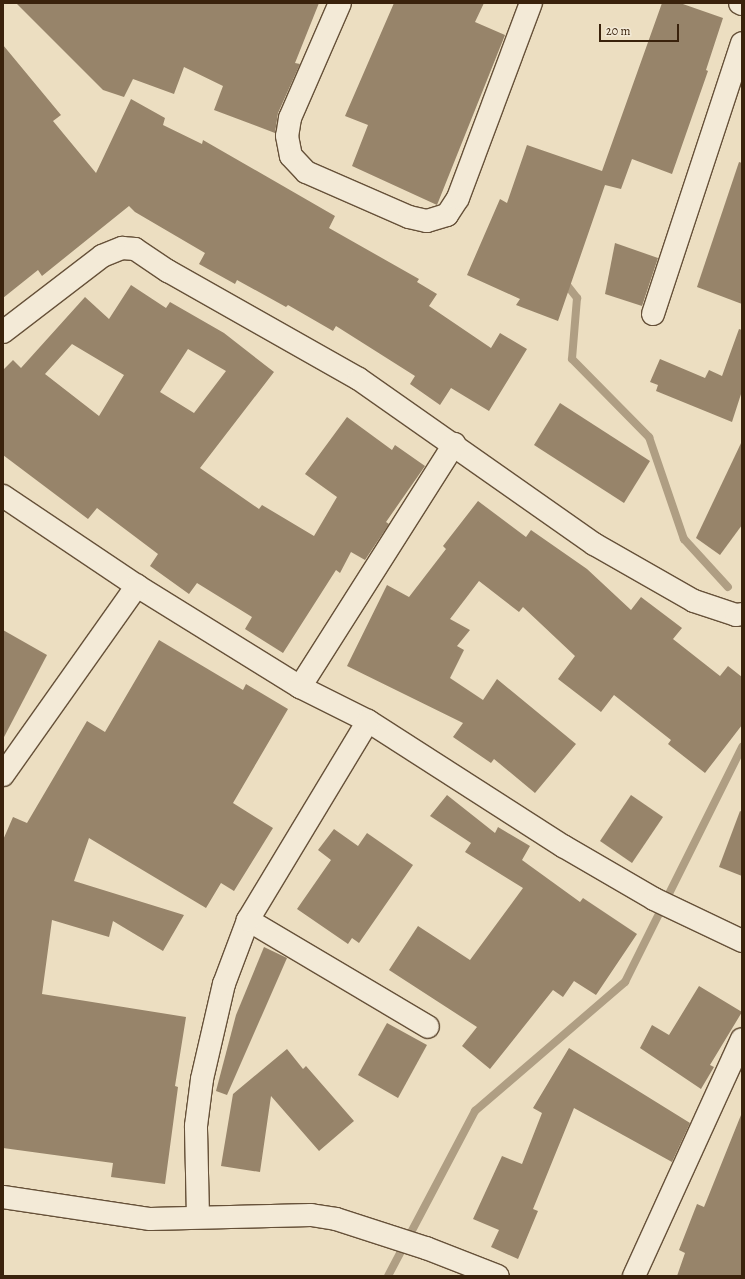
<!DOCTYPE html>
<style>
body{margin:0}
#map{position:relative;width:745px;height:1279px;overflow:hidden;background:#ecdec1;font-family:Alegreya,serif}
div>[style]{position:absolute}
.stream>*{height:8px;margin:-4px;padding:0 4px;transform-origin:4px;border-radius:4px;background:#af9e83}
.building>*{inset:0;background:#97846a}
.roads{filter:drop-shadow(1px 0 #665139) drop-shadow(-1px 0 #665139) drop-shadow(0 1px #665139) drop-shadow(0 -1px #665139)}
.street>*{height:22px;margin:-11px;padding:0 11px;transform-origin:11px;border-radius:11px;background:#f3ead7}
span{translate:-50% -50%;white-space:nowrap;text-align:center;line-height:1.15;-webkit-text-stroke:4px #f3ead7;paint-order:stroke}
.frame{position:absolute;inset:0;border:4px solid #3a220c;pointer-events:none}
.scale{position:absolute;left:599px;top:24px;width:80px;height:18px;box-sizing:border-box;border:2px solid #3a220c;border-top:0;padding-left:5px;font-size:12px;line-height:14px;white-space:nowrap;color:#3a220c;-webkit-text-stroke:3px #f3ead7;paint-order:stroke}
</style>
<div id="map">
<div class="stream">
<i style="left:563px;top:280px;width:23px;rotate:52deg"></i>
<i style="left:577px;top:298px;width:61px;rotate:94.7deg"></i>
<i style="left:572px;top:359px;width:110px;rotate:45.4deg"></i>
<i style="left:649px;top:437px;width:108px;rotate:71.1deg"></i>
<i style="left:684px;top:539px;width:65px;rotate:47.5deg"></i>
<i style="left:388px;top:1276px;width:187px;rotate:-62.2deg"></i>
<i style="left:475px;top:1111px;width:198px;rotate:-40.7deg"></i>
<i style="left:625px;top:982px;width:263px;rotate:-63.5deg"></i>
</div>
<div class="building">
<i style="clip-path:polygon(16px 3px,319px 3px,295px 63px,300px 64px,278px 113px,275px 133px,214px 110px,223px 86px,184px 67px,174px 94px,133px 79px,124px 97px,103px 90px)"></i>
<i style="clip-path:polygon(394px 3px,484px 3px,475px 22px,505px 35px,437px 205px,352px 166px,368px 125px,345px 116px)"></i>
<i style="clip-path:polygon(662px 3px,680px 3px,723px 18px,706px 70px,708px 71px,672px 174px,632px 159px,621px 189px,605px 185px,558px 321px,516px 305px,520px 299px,467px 275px,500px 199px,507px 203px,527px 145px,602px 171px)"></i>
<i style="clip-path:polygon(3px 45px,61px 115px,53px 121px,96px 173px,131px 99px,165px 118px,163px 125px,202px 144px,203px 140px,335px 216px,329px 228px,419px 279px,417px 282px,437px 294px,429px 306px,491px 348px,500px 333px,527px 349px,489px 411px,451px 388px,440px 405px,410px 384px,415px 376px,336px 326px,333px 331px,288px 305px,286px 307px,237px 280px,235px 284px,199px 264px,205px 253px,135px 212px,129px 206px,42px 276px,38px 270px,3px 298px)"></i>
<i style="clip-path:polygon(739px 162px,742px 163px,742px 304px,697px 287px)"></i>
<i style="clip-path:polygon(615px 243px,658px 258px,642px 306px,605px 294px)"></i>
<i style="clip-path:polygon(evenodd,131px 285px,166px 308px,170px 302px,224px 333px,274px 372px,200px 468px,259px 509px,262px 505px,314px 536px,337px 497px,305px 474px,347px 417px,392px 450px,395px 445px,425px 466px,386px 522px,389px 524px,365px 560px,351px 552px,340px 573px,336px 570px,283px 653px,245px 629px,252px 617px,197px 583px,189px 594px,150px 566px,158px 554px,97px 508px,88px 519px,3px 455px,3px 370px,13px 360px,21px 368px,85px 297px,109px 319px,131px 285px,72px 344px,124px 375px,99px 416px,45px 374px,72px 344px,131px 285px,188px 349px,226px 371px,194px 413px,160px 392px,188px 349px)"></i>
<i style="clip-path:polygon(739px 329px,742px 330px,742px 391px,732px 422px,656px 391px,658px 385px,650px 382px,660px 359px,705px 378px,709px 370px,722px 376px)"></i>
<i style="clip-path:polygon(560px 403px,650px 461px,624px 503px,534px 445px)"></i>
<i style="clip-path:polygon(742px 441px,742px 525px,720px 555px,696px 538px)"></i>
<i style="clip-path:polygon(478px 501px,526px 537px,531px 530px,587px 569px,631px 610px,641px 597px,682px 628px,673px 639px,720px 676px,728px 666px,742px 677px,742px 725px,705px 773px,668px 744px,671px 740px,614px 695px,601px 712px,558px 679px,575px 656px,523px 607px,519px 612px,479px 581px,450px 619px,470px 630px,457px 646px,464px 650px,450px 678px,483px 700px,497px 679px,576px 744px,535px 793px,494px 759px,491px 763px,453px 737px,463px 723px,347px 666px,387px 585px,409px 597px,446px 549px,443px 546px)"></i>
<i style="clip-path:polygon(3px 630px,47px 655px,3px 739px)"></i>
<i style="clip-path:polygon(159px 640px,243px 690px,246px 684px,288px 709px,233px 803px,273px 828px,234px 891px,221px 883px,206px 908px,89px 838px,74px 881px,184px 915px,163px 951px,113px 921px,109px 937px,52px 920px,42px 994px,186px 1017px,175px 1086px,178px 1087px,165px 1184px,111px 1177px,113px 1163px,3px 1148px,3px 840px,13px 817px,27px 823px,87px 721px,105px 732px)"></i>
<i style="clip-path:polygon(447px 795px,495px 833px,498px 827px,530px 846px,522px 860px,580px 902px,583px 898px,637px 934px,596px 995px,574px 981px,563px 997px,553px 990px,490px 1069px,462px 1046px,477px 1027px,389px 970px,418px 926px,470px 960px,523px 888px,465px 852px,471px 843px,430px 816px)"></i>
<i style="clip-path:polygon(631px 795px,663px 817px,632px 863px,600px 841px)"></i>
<i style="clip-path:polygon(740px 811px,742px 812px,742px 876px,719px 867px)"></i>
<i style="clip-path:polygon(334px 829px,358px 846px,367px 833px,413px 865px,359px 943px,352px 938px,348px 944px,297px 909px,331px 860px,318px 850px)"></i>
<i style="clip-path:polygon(264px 947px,287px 958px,227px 1095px,216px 1091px,236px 1015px)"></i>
<i style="clip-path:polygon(699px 986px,742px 1012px,710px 1065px,714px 1067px,701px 1089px,640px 1048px,652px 1025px,669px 1035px)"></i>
<i style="clip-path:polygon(387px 1023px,427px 1045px,398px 1098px,358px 1075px)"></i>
<i style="clip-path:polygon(569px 1048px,690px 1123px,672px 1162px,574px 1108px,533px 1209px,538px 1211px,518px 1259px,491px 1247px,499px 1230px,473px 1219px,502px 1156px,522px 1164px,542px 1113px,533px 1108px)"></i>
<i style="clip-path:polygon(287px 1049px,303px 1069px,306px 1066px,354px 1121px,319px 1151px,271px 1096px,260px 1172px,221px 1166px,233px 1094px)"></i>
<i style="clip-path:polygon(741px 1115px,742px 1276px,677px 1276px,685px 1253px,679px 1250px,697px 1204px,704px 1207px)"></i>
</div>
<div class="roads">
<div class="street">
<i style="left:340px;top:3px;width:125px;rotate:113.5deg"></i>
<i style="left:290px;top:118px;width:18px;rotate:99deg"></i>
<i style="left:287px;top:136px;width:20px;rotate:79deg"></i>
<i style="left:291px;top:156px;width:22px;rotate:47deg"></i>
<i style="left:306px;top:172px;width:112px;rotate:23.6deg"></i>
<i style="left:409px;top:217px;width:18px;rotate:13deg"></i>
<i style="left:427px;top:221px;width:21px;rotate:-17deg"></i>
<i style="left:447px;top:215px;width:20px;rotate:-57deg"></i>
<i style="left:458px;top:198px;width:208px;rotate:-69.5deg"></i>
<i style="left:740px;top:3px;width:2px;rotate:27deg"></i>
<i style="left:653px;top:314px;width:285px;rotate:-71.8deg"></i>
<i style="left:3px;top:332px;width:125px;rotate:-37.5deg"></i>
<i style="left:102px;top:256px;width:22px;rotate:-22deg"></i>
<i style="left:122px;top:248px;width:13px;rotate:4deg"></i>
<i style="left:135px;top:249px;width:40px;rotate:34deg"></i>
<i style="left:168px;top:271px;width:219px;rotate:29.5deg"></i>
<i style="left:359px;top:379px;width:287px;rotate:35.1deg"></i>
<i style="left:594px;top:544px;width:115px;rotate:29.7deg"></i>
<i style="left:694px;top:601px;width:44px;rotate:18.4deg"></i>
<i style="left:736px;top:615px;width:6px;rotate:-9deg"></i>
<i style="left:3px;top:496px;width:161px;rotate:33.9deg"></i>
<i style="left:137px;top:586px;width:192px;rotate:31.8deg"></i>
<i style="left:300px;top:687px;width:76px;rotate:26.6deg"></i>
<i style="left:368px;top:721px;width:232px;rotate:32.7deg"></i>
<i style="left:563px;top:846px;width:105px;rotate:30.2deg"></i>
<i style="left:654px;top:899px;width:98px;rotate:25.5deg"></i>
<i style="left:300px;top:687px;width:288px;rotate:-57.6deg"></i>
<i style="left:3px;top:775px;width:232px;rotate:-54.7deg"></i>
<i style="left:248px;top:920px;width:209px;rotate:30.7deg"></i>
<i style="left:3px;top:1197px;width:149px;rotate:8.5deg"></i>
<i style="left:150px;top:1219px;width:161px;rotate:-1.4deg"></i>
<i style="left:311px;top:1215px;width:25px;rotate:9deg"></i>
<i style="left:336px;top:1219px;width:95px;rotate:17.9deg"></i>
<i style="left:426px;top:1248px;width:77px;rotate:21.3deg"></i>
<i style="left:198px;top:1217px;width:91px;rotate:-91.3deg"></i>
<i style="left:196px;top:1126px;width:47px;rotate:-82.7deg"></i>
<i style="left:202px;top:1079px;width:98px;rotate:-77deg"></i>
<i style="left:224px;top:984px;width:68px;rotate:-69.4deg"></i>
<i style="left:248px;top:920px;width:232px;rotate:-58.9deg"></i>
<i style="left:634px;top:1276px;width:260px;rotate:-65.5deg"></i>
</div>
</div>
<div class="frame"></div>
<div class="scale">20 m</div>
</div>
